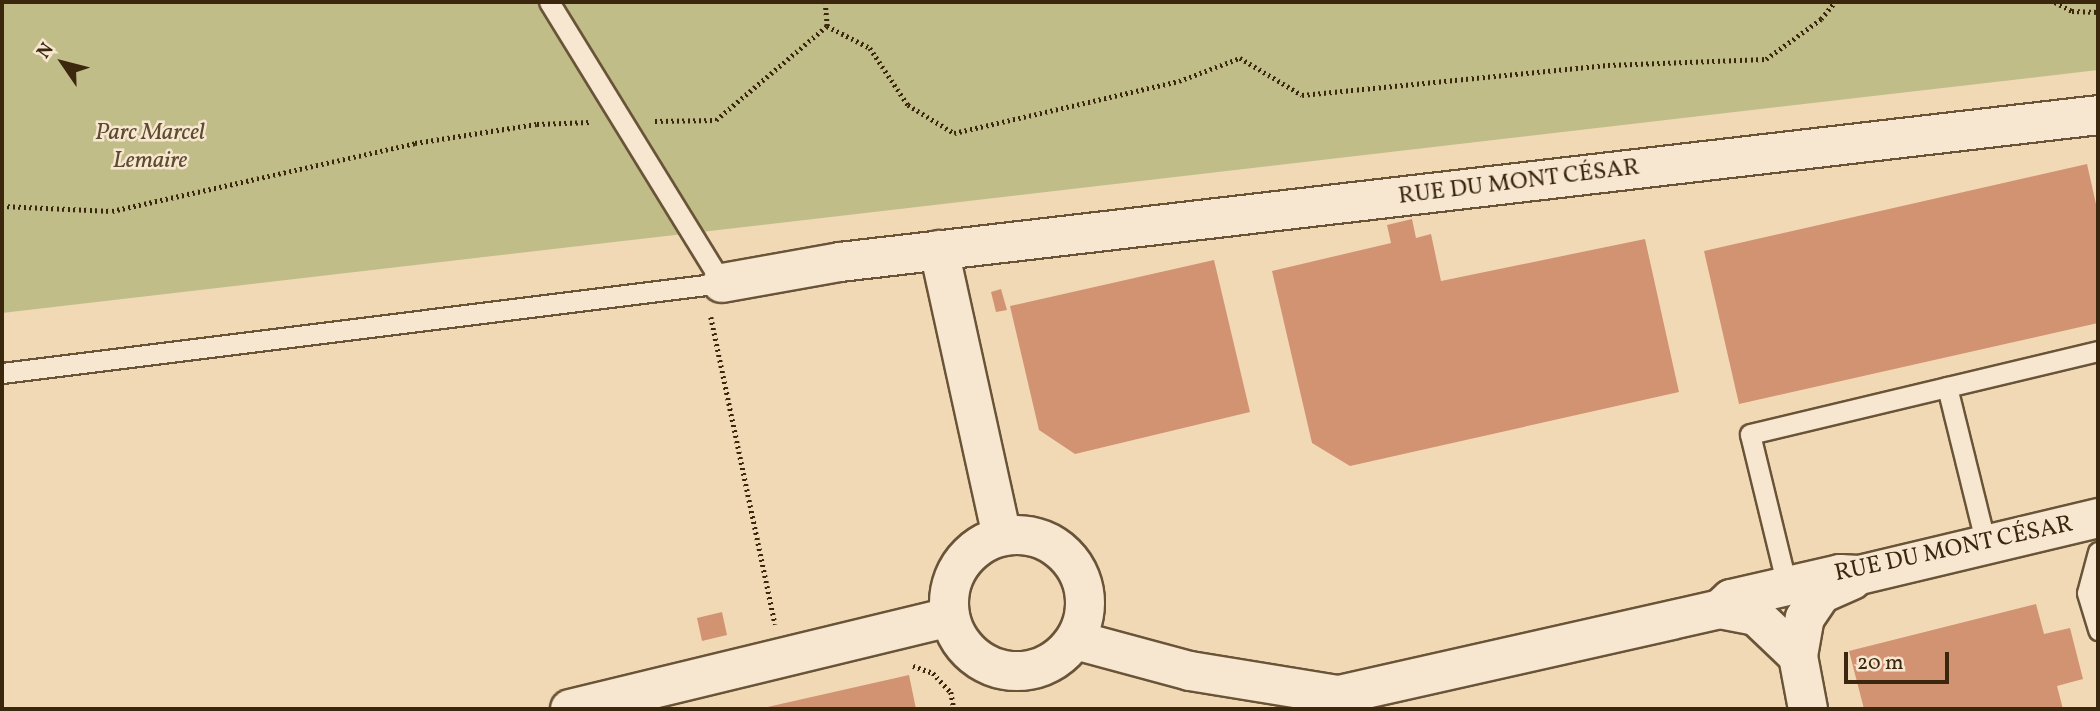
<!DOCTYPE html>
<meta charset="utf-8">
<style>
body{margin:0}
#map{position:relative;width:2100px;height:711px;overflow:hidden;background:#f2d9b6;font-family:Vollkorn,serif}
div>[style]{position:absolute}
.green>*{inset:0;background:#c1bd89}
.building>*{inset:0;background:#d29373}
.path>*{height:4.5px;margin-top:-2.25px;transform-origin:0;background:repeating-linear-gradient(90deg,#3b270e 0 2px,transparent 0 5.5px)}
.roads{filter:drop-shadow(2px 0 #695438) drop-shadow(-2px 0 #695438) drop-shadow(0 2px #695438) drop-shadow(0 -2px #695438)}
.lane>*{height:19px;margin:-9.5px;padding:0 9.5px;transform-origin:9.5px;border-radius:9.5px;background:#f7e6d0}
.street>*{height:38px;margin:-19px;padding:0 19px;transform-origin:19px;border-radius:19px;background:#f7e6d0}
.street>.ring{margin:-19px;padding:0;box-sizing:content-box;background:none;border:38px solid #f7e6d0;border-radius:50%}
span{translate:-50% -50%;white-space:nowrap;text-align:center;line-height:1.15;-webkit-text-stroke:5px #f7e6d0;paint-order:stroke}
.park-label{font-size:24px;color:#5c4c2d;font-style:italic}
.street-label{font-size:24px;color:#3b270e}
.frame{position:absolute;inset:0;border:4px solid #3b270e;pointer-events:none}
.north{position:absolute;left:28px;top:28px;width:70px;height:70px;-webkit-text-stroke:5px #f7e6d0;paint-order:stroke;rotate:305deg;font-size:19px;font-weight:700;line-height:28px;text-align:center;color:#3b270e}
.north::after{content:'';display:block;margin:auto;width:24px;height:32px;background:#3b270e;clip-path:polygon(50% 0,100% 100%,50% 72%,0 100%)}
.scale{position:absolute;left:1844px;top:652px;width:105px;height:32px;box-sizing:border-box;border:4px solid #3b270e;border-top:0;padding-left:9px;font-size:21px;line-height:24px;white-space:nowrap;color:#3b270e;-webkit-text-stroke:5px #f7e6d0;paint-order:stroke}
</style>
<div id="map">
<div class="green">
<i style="clip-path:polygon(2px 2px,2098px 2px,2098px 70px,2px 313px)"></i>
</div>
<div class="building">
<i style="clip-path:polygon(2087px 164px,2098px 213px,2098px 323px,1739px 404px,1704px 251px)"></i>
<i style="clip-path:polygon(1412px 219px,1416px 238px,1431px 234px,1441px 281px,1645px 239px,1679px 392px,1350px 466px,1312px 443px,1272px 271px,1391px 243px,1387px 225px)"></i>
<i style="clip-path:polygon(1214px 260px,1250px 412px,1075px 454px,1039px 430px,1010px 306px)"></i>
<i style="clip-path:polygon(1001px 289px,1007px 310px,996px 312px,991px 292px)"></i>
<i style="clip-path:polygon(2036px 604px,2044px 634px,2070px 628px,2083px 679px,2057px 686px,2063px 709px,1864px 709px,1849px 651px)"></i>
<i style="clip-path:polygon(722px 612px,727px 635px,702px 641px,697px 618px)"></i>
<i style="clip-path:polygon(909px 675px,916px 709px,763px 709px,763px 708px)"></i>
</div>
<div class="path">
<i style="left:2055px;top:2px;width:19px;rotate:28deg"></i>
<i style="left:2072px;top:11px;width:26px;rotate:2deg"></i>
<i style="left:827px;top:26px;width:48px;rotate:27.1deg"></i>
<i style="left:870px;top:48px;width:69px;rotate:56.3deg"></i>
<i style="left:908px;top:105px;width:54px;rotate:31.3deg"></i>
<i style="left:954px;top:133px;width:231px;rotate:-13deg"></i>
<i style="left:1179px;top:81px;width:65px;rotate:-20.7deg"></i>
<i style="left:1240px;top:58px;width:72px;rotate:30.8deg"></i>
<i style="left:1302px;top:95px;width:307px;rotate:-5.6deg"></i>
<i style="left:1608px;top:65px;width:158px;rotate:-2.2deg"></i>
<i style="left:1766px;top:59px;width:68px;rotate:-36deg"></i>
<i style="left:1821px;top:19px;width:22px;rotate:-51deg"></i>
<i style="left:655px;top:121px;width:61px;rotate:-0.9deg"></i>
<i style="left:716px;top:120px;width:145px;rotate:-40.3deg"></i>
<i style="left:827px;top:26px;width:24px;rotate:-95deg"></i>
<i style="left:2px;top:206px;width:110px;rotate:2.6deg"></i>
<i style="left:112px;top:211px;width:311px;rotate:-12.6deg"></i>
<i style="left:415px;top:143px;width:123px;rotate:-8.9deg"></i>
<i style="left:537px;top:124px;width:53px;rotate:-2.2deg"></i>
<i style="left:711px;top:317px;width:314px;rotate:78.2deg"></i>
<i style="left:913px;top:666px;width:21px;rotate:19deg"></i>
<i style="left:933px;top:673px;width:26px;rotate:47deg"></i>
<i style="left:951px;top:692px;width:17px;rotate:80deg"></i>
</div>
<div class="roads">
<div class="lane">
<i style="left:2px;top:373px;width:726px;rotate:-7.13deg"></i>
<i style="left:722px;top:283px;width:330px;rotate:-121.6deg"></i>
<i style="left:1947px;top:387px;width:163px;rotate:76.1deg"></i>
<i style="left:2098px;top:552px;width:42px;rotate:105deg"></i>
<i style="left:2087px;top:593px;width:39px;rotate:73deg"></i>
<i style="left:1787px;top:586px;width:156px;rotate:-103.7deg"></i>
<i style="left:1750px;top:434px;width:358px;rotate:-13.4deg"></i>
</div>
<div class="street">
<i style="left:939px;top:250px;width:293px;rotate:77.6deg"></i>
<i style="left:722px;top:283px;width:120px;rotate:-10.1deg"></i>
<i style="left:840px;top:262px;width:1267px;rotate:-6.66deg"></i>
<i class="ring" style="left:949px;top:535px;width:98px;height:98px"></i>
<i style="left:1720px;top:609px;width:37px;rotate:11deg"></i>
<i style="left:1756px;top:616px;width:58px;rotate:43.6deg"></i>
<i style="left:1075px;top:640px;width:119px;rotate:15.1deg"></i>
<i style="left:1190px;top:671px;width:151px;rotate:9.2deg"></i>
<i style="left:1339px;top:695px;width:391px;rotate:-12.7deg"></i>
<i style="left:1720px;top:609px;width:15px;rotate:-42deg"></i>
<i style="left:1731px;top:599px;width:112px;rotate:-12.9deg"></i>
<i style="left:1840px;top:574px;width:19px;rotate:3deg"></i>
<i style="left:1859px;top:575px;width:246px;rotate:-13.4deg"></i>
<i style="left:570px;top:709px;width:391px;rotate:-13.6deg"></i>
<i style="left:1808px;top:709px;width:54px;rotate:-100.7deg"></i>
<i style="left:1798px;top:656px;width:39px;rotate:-80deg"></i>
<i style="left:1805px;top:618px;width:29px;rotate:-56deg"></i>
<i style="left:1821px;top:594px;width:34px;rotate:-24deg"></i>
</div>
</div>
<div class="park-label">
<span style="left:150px;top:148px">Parc Marcel<br>Lemaire</span>
</div>
<div class="street-label">
<span style="left:1519px;top:183px;rotate:-7deg">RUE DU MONT CÉSAR</span>
<span style="left:1954px;top:550px;rotate:-12deg">RUE DU MONT CÉSAR</span>
</div>
<div class="frame"></div>
<div class="north">N</div>
<div class="scale">20 m</div>
</div>
